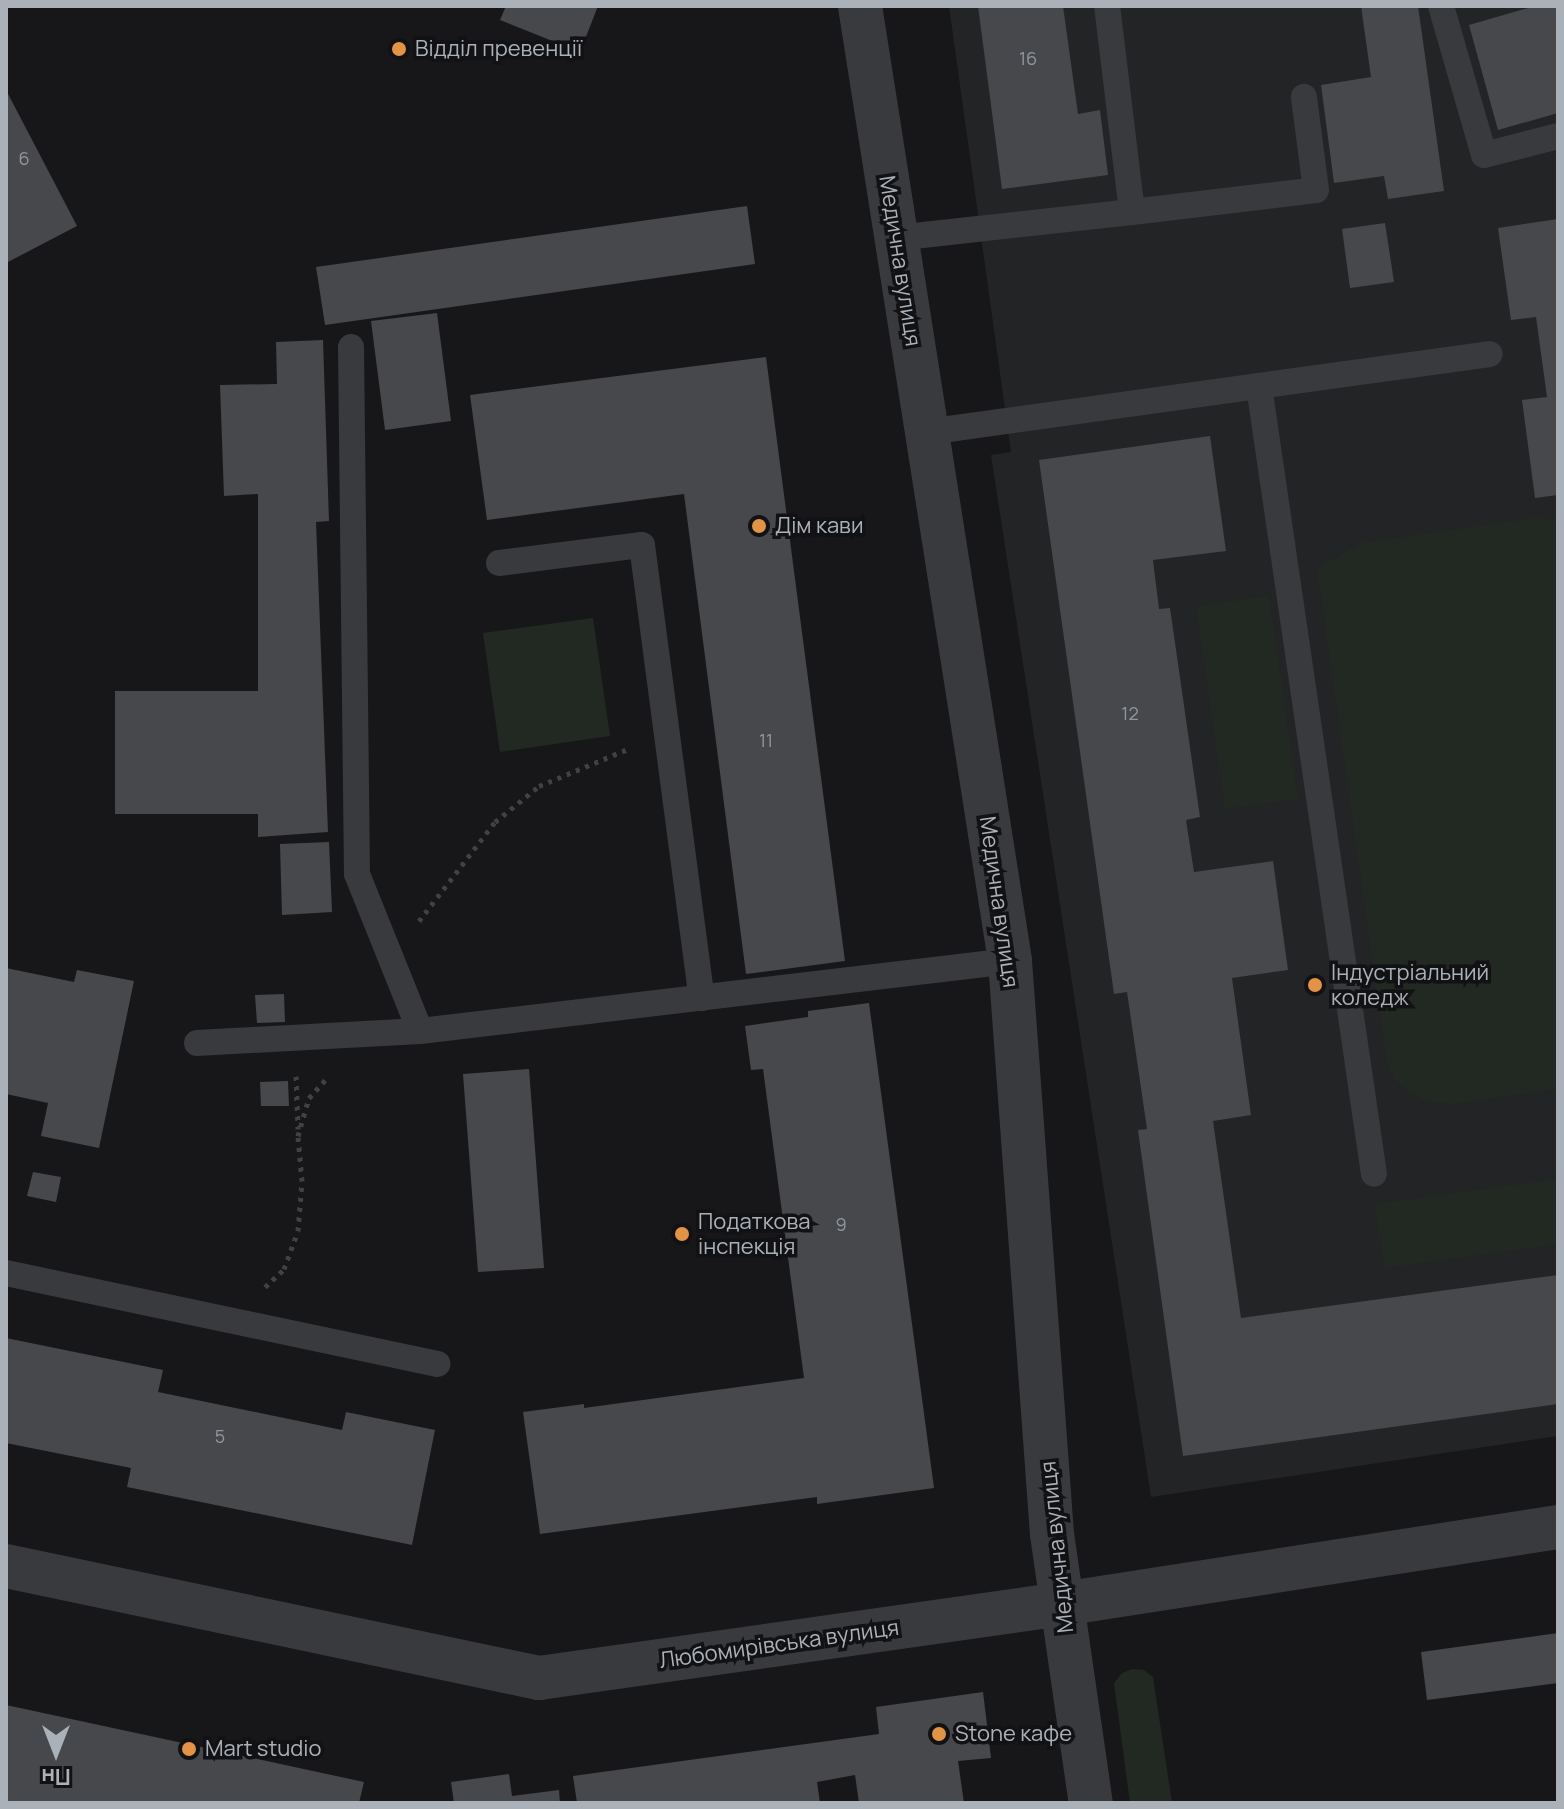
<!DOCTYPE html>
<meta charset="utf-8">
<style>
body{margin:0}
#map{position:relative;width:1564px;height:1809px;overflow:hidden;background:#171719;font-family:Manrope,sans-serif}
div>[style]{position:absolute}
.built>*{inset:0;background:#232426}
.green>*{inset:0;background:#222922}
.building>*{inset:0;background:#46484c}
.path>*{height:5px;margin-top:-2.5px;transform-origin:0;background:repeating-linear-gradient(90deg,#3f4145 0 4px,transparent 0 10px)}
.lane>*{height:26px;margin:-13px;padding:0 13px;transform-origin:13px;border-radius:13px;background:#383a3e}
.street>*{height:44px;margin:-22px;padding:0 22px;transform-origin:22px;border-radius:22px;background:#383a3e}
.dots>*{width:22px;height:22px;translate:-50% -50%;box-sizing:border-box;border:4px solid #121214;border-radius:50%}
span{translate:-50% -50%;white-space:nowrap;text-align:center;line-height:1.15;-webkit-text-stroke:7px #121214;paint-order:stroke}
.number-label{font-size:18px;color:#91979d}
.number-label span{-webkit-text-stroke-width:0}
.poi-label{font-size:22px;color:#aab1b8}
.left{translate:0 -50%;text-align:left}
.street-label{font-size:22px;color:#aab1b8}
.frame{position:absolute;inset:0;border:8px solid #aab1b8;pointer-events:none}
.north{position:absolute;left:16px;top:1713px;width:80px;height:80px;-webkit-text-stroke:6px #121214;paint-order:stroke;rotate:180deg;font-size:22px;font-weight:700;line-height:32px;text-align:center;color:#aab1b8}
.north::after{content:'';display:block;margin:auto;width:28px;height:36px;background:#aab1b8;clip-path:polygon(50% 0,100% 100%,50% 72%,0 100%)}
</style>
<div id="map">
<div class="built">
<i style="clip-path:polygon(949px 6px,1558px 6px,1558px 1436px,1151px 1497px,991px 455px,1011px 452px)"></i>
</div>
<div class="green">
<i style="clip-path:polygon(1535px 518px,1558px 521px,1558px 1089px,1451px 1104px,1430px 1102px,1410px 1093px,1397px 1082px,1387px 1064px,1317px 568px,1361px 543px)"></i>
<i style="clip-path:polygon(1269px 596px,1298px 799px,1225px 809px,1196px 606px)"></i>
<i style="clip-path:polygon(593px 618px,610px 736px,500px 752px,483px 633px)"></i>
<i style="clip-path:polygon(1558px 1179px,1558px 1244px,1384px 1268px,1375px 1204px)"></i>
<i style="clip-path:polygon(1132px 1669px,1144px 1670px,1153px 1677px,1172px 1803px,1130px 1803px,1114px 1683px,1122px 1673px)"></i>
</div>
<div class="building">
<i style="clip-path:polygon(506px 6px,598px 6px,580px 52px,500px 20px)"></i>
<i style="clip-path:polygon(978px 6px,1063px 6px,1078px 114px,1100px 110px,1108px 175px,1002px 189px)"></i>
<i style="clip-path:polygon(1361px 6px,1418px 6px,1444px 191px,1388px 199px,1384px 176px,1334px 183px,1321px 85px,1371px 77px)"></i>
<i style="clip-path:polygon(1535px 6px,1558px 6px,1558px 113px,1498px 130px,1469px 25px)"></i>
<i style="clip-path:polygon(6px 90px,77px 226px,6px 263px)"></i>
<i style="clip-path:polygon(747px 206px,755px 264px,325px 325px,316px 267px)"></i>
<i style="clip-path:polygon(1558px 219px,1558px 495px,1535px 498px,1522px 400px,1547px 397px,1536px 317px,1511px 320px,1498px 228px)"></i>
<i style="clip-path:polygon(1385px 223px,1394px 282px,1350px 288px,1342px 229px)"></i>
<i style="clip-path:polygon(437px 313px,451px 421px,385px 430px,371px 321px)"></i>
<i style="clip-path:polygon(323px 340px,329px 521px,316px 522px,328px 832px,258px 837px,258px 814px,115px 814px,115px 691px,258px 691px,258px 494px,224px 496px,220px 385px,277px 384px,276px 342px)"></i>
<i style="clip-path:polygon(766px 357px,845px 961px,746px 974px,684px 494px,487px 520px,470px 395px)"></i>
<i style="clip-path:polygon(1210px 436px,1226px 551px,1153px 560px,1159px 609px,1170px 608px,1200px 817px,1186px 820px,1194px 872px,1273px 861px,1288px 970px,1232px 978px,1251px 1115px,1213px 1121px,1241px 1318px,1558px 1275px,1558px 1404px,1183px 1456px,1138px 1130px,1147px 1129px,1127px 992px,1114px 994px,1039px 460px)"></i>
<i style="clip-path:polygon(329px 842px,332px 912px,282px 915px,280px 844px)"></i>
<i style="clip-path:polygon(6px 968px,74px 982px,77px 970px,134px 981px,99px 1148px,41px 1136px,48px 1103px,6px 1094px)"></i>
<i style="clip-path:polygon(284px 994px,285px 1022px,257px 1023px,255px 995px)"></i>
<i style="clip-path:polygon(869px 1003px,934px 1488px,817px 1504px,817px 1497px,540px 1534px,523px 1412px,584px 1404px,584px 1408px,804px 1378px,763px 1069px,751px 1070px,745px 1026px,808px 1017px,808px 1011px)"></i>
<i style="clip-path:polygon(529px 1069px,544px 1268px,478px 1272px,463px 1074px)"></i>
<i style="clip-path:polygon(288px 1081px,289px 1106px,261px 1106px,260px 1082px)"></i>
<i style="clip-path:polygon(33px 1172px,61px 1177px,56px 1202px,27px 1196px)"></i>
<i style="clip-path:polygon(6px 1338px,163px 1370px,158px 1392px,342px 1430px,346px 1412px,435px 1430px,412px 1545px,127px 1487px,131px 1468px,6px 1443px)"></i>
<i style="clip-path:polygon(1558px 1633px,1558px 1683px,1427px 1700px,1421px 1652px)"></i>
<i style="clip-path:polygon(983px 1692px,991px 1758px,958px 1761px,964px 1803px,859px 1803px,855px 1775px,817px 1782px,820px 1803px,577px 1803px,573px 1776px,879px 1734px,876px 1707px)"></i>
<i style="clip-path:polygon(6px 1705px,364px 1782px,359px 1803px,6px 1803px)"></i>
<i style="clip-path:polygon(509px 1774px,512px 1796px,559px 1790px,560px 1803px,454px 1803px,451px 1782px)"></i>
</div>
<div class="path">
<i style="left:419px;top:921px;width:125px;rotate:-52.5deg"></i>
<i style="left:495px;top:822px;width:57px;rotate:-39.3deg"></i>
<i style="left:539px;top:786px;width:96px;rotate:-22.6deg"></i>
<i style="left:296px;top:1076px;width:53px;rotate:87.8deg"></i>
<i style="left:265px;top:1287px;width:26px;rotate:-43deg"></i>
<i style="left:284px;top:1269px;width:40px;rotate:-69.8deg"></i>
<i style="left:298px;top:1231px;width:50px;rotate:-85.4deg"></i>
<i style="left:302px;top:1181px;width:45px;rotate:-95.1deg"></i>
<i style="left:298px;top:1136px;width:40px;rotate:-74deg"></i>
<i style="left:309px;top:1098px;width:28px;rotate:-48deg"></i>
</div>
<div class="lane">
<i style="left:1441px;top:6px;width:155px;rotate:73.9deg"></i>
<i style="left:1484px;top:155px;width:76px;rotate:-14.4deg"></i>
<i style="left:1132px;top:212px;width:185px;rotate:-6.8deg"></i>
<i style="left:1316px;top:190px;width:94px;rotate:-97.4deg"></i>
<i style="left:896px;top:238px;width:237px;rotate:-6.3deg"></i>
<i style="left:1132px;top:212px;width:208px;rotate:-96.9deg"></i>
<i style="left:351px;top:347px;width:527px;rotate:89.35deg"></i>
<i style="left:357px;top:874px;width:169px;rotate:68.1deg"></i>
<i style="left:1259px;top:386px;width:796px;rotate:81.7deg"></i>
<i style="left:927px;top:432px;width:568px;rotate:-7.89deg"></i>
<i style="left:499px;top:563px;width:144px;rotate:-7.2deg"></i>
<i style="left:642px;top:545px;width:457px;rotate:82.5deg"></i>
<i style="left:197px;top:1043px;width:223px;rotate:-3.1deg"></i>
<i style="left:420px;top:1031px;width:594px;rotate:-6.77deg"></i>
<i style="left:6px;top:1273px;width:441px;rotate:11.9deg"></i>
</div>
<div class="street">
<i style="left:860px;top:6px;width:967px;rotate:81.07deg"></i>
<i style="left:1010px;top:961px;width:575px;rotate:85.81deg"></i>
<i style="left:1052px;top:1534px;width:272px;rotate:81.8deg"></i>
<i style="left:6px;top:1566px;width:545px;rotate:11.87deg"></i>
<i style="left:539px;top:1678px;width:528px;rotate:-8.05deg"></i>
<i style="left:1062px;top:1604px;width:502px;rotate:-8.82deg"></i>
</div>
<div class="dots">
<i style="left:399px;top:49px;background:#e39345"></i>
<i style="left:759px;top:526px;background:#e39345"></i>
<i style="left:1315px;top:985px;background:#e39345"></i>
<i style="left:682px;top:1234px;background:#e39345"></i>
<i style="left:939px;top:1734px;background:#e39345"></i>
<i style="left:189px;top:1749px;background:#e39345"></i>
</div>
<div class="number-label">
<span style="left:1028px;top:58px">16</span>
<span style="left:24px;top:158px">6</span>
<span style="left:1130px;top:713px">12</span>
<span style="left:766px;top:740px">11</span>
<span style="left:841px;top:1224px">9</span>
<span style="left:220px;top:1436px">5</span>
</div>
<div class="poi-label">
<span class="left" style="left:415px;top:49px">Відділ превенції</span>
<span class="left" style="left:775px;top:526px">Дiм кави</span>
<span class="left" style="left:1331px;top:985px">Індустріальний<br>коледж</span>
<span class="left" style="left:698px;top:1234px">Податкова<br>інспекція</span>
<span class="left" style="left:955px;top:1734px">Stone кафе</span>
<span class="left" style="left:205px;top:1749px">Mart studio</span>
</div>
<div class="street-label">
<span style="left:900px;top:261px;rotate:81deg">Медична вулиця</span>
<span style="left:999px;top:902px;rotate:82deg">Медична вулиця</span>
<span style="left:1057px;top:1547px;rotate:-96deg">Медична вулиця</span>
<span style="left:779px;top:1644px;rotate:-8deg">Любомирівська вулиця</span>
</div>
<div class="frame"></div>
<div class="north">Пн</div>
</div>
